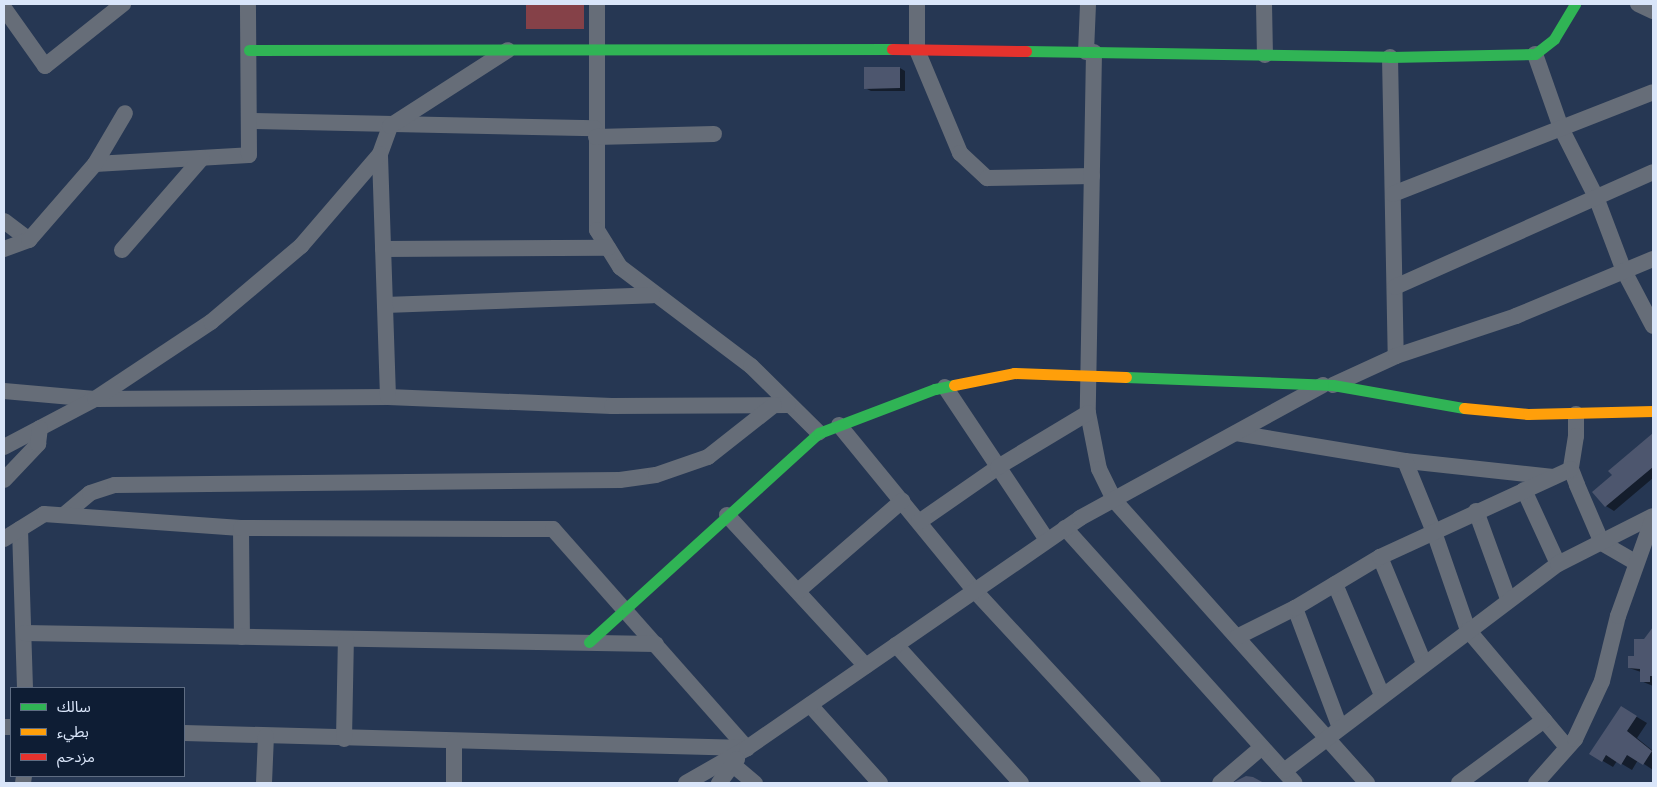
<!DOCTYPE html>
<meta charset="utf-8">
<style>
body{margin:0}
#map{position:relative;width:1657px;height:787px;overflow:hidden;background:#263753;font-family:"Alegreya Sans","Noto Sans Arabic",sans-serif}
div>[style]{position:absolute}
.green>*{inset:0;background:#854148}
.shadow>*{inset:0;background:#0007}
.building>*{inset:0;background:#4d566e}
.street>*{height:16px;margin:-8px;padding:0 8px;transform-origin:8px;border-radius:8px;background:#666d78}
.fast>*{height:11px;margin:-5.5px;padding:0 5.5px;transform-origin:5.5px;border-radius:5.5px;background:#30b455}
.slow>*{height:11px;margin:-5.5px;padding:0 5.5px;transform-origin:5.5px;border-radius:5.5px;background:#ff9f0a}
.jam>*{height:11px;margin:-5.5px;padding:0 5.5px;transform-origin:5.5px;border-radius:5.5px;background:#e5322d}
span{translate:-50% -50%;white-space:nowrap;text-align:center;line-height:1.15;-webkit-text-stroke:4.5px #0e1d34;paint-order:stroke}
.frame{position:absolute;inset:0;border:5px solid #d9e5f9;pointer-events:none}
.legend{position:absolute;left:10px;top:687px;width:175px;height:90px;box-sizing:border-box;background:#0e1d34;border:1px solid #5f6d83;margin:0;padding:6px 9px;list-style:none;font-size:15px;color:#d9e5f9}
.legend li{display:flex;align-items:center;gap:10px;height:25px}
.legend b{width:25px;border:1px solid #5f6d83}
</style>
<div id="map">
<div class="green">
<i style="clip-path:polygon(526px 4px,584px 4px,584px 29px,526px 29px)"></i>
</div>
<div class="shadow">
<i style="clip-path:polygon(900px 68px,905px 71px,905px 91px,871px 91px,865px 88px)"></i>
<i style="clip-path:polygon(1653px 435px,1653px 478px,1614px 511px,1606px 506px,1594px 492px,1614px 475px,1610px 471px)"></i>
<i style="clip-path:polygon(1653px 629px,1653px 686px,1641px 681px,1641px 672px,1629px 668px)"></i>
<i style="clip-path:polygon(1632px 714px,1647px 723px,1637px 738px,1653px 751px,1653px 770px,1638px 760px,1632px 770px,1617px 761px,1613px 767px,1591px 754px)"></i>
</div>
<div class="building">
<i style="clip-path:polygon(864px 67px,900px 67px,900px 88px,864px 89px)"></i>
<i style="clip-path:polygon(1653px 433px,1653px 467px,1605px 507px,1592px 492px,1612px 475px,1608px 471px)"></i>
<i style="clip-path:polygon(1653px 627px,1653px 676px,1650px 676px,1650px 682px,1640px 682px,1640px 669px,1628px 668px,1628px 656px,1634px 656px,1634px 639px,1644px 639px)"></i>
<i style="clip-path:polygon(1621px 706px,1637px 716px,1627px 731px,1652px 751px,1643px 765px,1627px 755px,1621px 765px,1606px 755px,1602px 762px,1589px 754px)"></i>
<i style="clip-path:polygon(1246px 776px,1253px 777px,1264px 783px,1232px 783px)"></i>
</div>
<div class="street">
<i style="left:597px;top:4px;width:226px;rotate:90deg"></i>
<i style="left:597px;top:230px;width:44px;rotate:58.1deg"></i>
<i style="left:620px;top:267px;width:164px;rotate:37.1deg"></i>
<i style="left:751px;top:366px;width:95px;rotate:44.6deg"></i>
<i style="left:917px;top:4px;width:46px;rotate:90deg"></i>
<i style="left:917px;top:50px;width:112px;rotate:67.3deg"></i>
<i style="left:960px;top:153px;width:37px;rotate:43deg"></i>
<i style="left:987px;top:178px;width:105px;rotate:-1.1deg"></i>
<i style="left:1264px;top:4px;width:51px;rotate:88.9deg"></i>
<i style="left:1638px;top:4px;width:17px;rotate:25deg"></i>
<i style="left:4px;top:8px;width:71px;rotate:54.7deg"></i>
<i style="left:45px;top:66px;width:100px;rotate:-38.5deg"></i>
<i style="left:1086px;top:52px;width:48px;rotate:-87.6deg"></i>
<i style="left:1094px;top:52px;width:361px;rotate:91deg"></i>
<i style="left:1088px;top:413px;width:57px;rotate:78.9deg"></i>
<i style="left:1099px;top:469px;width:34px;rotate:64deg"></i>
<i style="left:1114px;top:500px;width:380px;rotate:48.2deg"></i>
<i style="left:1535px;top:54px;width:78px;rotate:70.6deg"></i>
<i style="left:1561px;top:128px;width:77px;rotate:63.1deg"></i>
<i style="left:1596px;top:197px;width:79px;rotate:69.3deg"></i>
<i style="left:1624px;top:271px;width:62px;rotate:62.2deg"></i>
<i style="left:1390px;top:57px;width:299px;rotate:88.9deg"></i>
<i style="left:250px;top:121px;width:345px;rotate:1.2deg"></i>
<i style="left:596px;top:137px;width:118px;rotate:-1.5deg"></i>
<i style="left:95px;top:164px;width:154px;rotate:-3.3deg"></i>
<i style="left:249px;top:155px;width:151px;rotate:-90.4deg"></i>
<i style="left:1393px;top:194px;width:279px;rotate:-21.4deg"></i>
<i style="left:4px;top:221px;width:31px;rotate:37deg"></i>
<i style="left:4px;top:249px;width:27px;rotate:-20deg"></i>
<i style="left:29px;top:240px;width:101px;rotate:-49deg"></i>
<i style="left:95px;top:164px;width:59px;rotate:-59.5deg"></i>
<i style="left:383px;top:249px;width:225px;rotate:-0.3deg"></i>
<i style="left:122px;top:250px;width:122px;rotate:-49deg"></i>
<i style="left:1395px;top:287px;width:282px;rotate:-24deg"></i>
<i style="left:385px;top:305px;width:268px;rotate:-2.1deg"></i>
<i style="left:1333px;top:385px;width:69px;rotate:-24.7deg"></i>
<i style="left:1396px;top:356px;width:126px;rotate:-18.4deg"></i>
<i style="left:1516px;top:316px;width:148px;rotate:-22.6deg"></i>
<i style="left:945px;top:387px;width:184px;rotate:56.3deg"></i>
<i style="left:4px;top:391px;width:91px;rotate:5deg"></i>
<i style="left:95px;top:399px;width:293px;rotate:-0.4deg"></i>
<i style="left:388px;top:397px;width:224px;rotate:2.3deg"></i>
<i style="left:612px;top:406px;width:176px;rotate:-0.3deg"></i>
<i style="left:388px;top:397px;width:243px;rotate:-91.9deg"></i>
<i style="left:380px;top:154px;width:30px;rotate:-70deg"></i>
<i style="left:390px;top:126px;width:140px;rotate:-32.8deg"></i>
<i style="left:1576px;top:414px;width:22px;rotate:90deg"></i>
<i style="left:1576px;top:436px;width:33px;rotate:99deg"></i>
<i style="left:1571px;top:469px;width:17px;rotate:69deg"></i>
<i style="left:1577px;top:485px;width:63px;rotate:66.7deg"></i>
<i style="left:1602px;top:543px;width:39px;rotate:30deg"></i>
<i style="left:839px;top:425px;width:215px;rotate:50.7deg"></i>
<i style="left:975px;top:591px;width:262px;rotate:47.2deg"></i>
<i style="left:1236px;top:433px;width:171px;rotate:9.4deg"></i>
<i style="left:4px;top:447px;width:103px;rotate:-27.8deg"></i>
<i style="left:95px;top:399px;width:139px;rotate:-33.6deg"></i>
<i style="left:211px;top:322px;width:118px;rotate:-40.2deg"></i>
<i style="left:301px;top:246px;width:121px;rotate:-49.3deg"></i>
<i style="left:1553px;top:477px;width:149px;rotate:-173.8deg"></i>
<i style="left:1405px;top:461px;width:77px;rotate:67.8deg"></i>
<i style="left:1434px;top:532px;width:104px;rotate:70.9deg"></i>
<i style="left:1468px;top:630px;width:153px;rotate:49.8deg"></i>
<i style="left:4px;top:480px;width:50px;rotate:-46.6deg"></i>
<i style="left:38px;top:444px;width:16px;rotate:-83deg"></i>
<i style="left:1524px;top:490px;width:81px;rotate:65.3deg"></i>
<i style="left:1476px;top:511px;width:94px;rotate:70deg"></i>
<i style="left:64px;top:515px;width:34px;rotate:-40deg"></i>
<i style="left:90px;top:493px;width:26px;rotate:-18deg"></i>
<i style="left:115px;top:485px;width:505px;rotate:-0.57deg"></i>
<i style="left:620px;top:480px;width:36px;rotate:-8deg"></i>
<i style="left:656px;top:475px;width:55px;rotate:-19.1deg"></i>
<i style="left:708px;top:457px;width:84px;rotate:-38.2deg"></i>
<i style="left:727px;top:515px;width:205px;rotate:47.4deg"></i>
<i style="left:919px;top:522px;width:96px;rotate:-34.8deg"></i>
<i style="left:998px;top:467px;width:105px;rotate:-31deg"></i>
<i style="left:241px;top:528px;width:109px;rotate:89.5deg"></i>
<i style="left:1065px;top:528px;width:343px;rotate:48deg"></i>
<i style="left:20px;top:529px;width:159px;rotate:88.2deg"></i>
<i style="left:4px;top:539px;width:47px;rotate:-32deg"></i>
<i style="left:44px;top:514px;width:197px;rotate:4.1deg"></i>
<i style="left:241px;top:528px;width:312px;rotate:0.2deg"></i>
<i style="left:553px;top:529px;width:293px;rotate:48.5deg"></i>
<i style="left:1380px;top:557px;width:115px;rotate:67.5deg"></i>
<i style="left:1335px;top:584px;width:121px;rotate:67.1deg"></i>
<i style="left:798px;top:591px;width:138px;rotate:-40.9deg"></i>
<i style="left:1295px;top:608px;width:128px;rotate:69.4deg"></i>
<i style="left:24px;top:633px;width:632px;rotate:1deg"></i>
<i style="left:1237px;top:637px;width:65px;rotate:-26.6deg"></i>
<i style="left:1295px;top:608px;width:99px;rotate:-31deg"></i>
<i style="left:1380px;top:557px;width:210px;rotate:-24.7deg"></i>
<i style="left:896px;top:645px;width:186px;rotate:47.8deg"></i>
<i style="left:810px;top:705px;width:105px;rotate:48.1deg"></i>
<i style="left:4px;top:727px;width:7px"></i>
<i style="left:184px;top:733px;width:563px;rotate:1.53deg"></i>
<i style="left:344px;top:739px;width:100px;rotate:-88.9deg"></i>
<i style="left:732px;top:764px;width:30px;rotate:40deg"></i>
<i style="left:1284px;top:771px;width:343px;rotate:-37.1deg"></i>
<i style="left:1558px;top:564px;width:106px;rotate:-26.8deg"></i>
<i style="left:23px;top:783px;width:7px;rotate:-82deg"></i>
<i style="left:264px;top:783px;width:47px;rotate:-87.6deg"></i>
<i style="left:454px;top:783px;width:41px;rotate:-90deg"></i>
<i style="left:686px;top:783px;width:70px;rotate:-29.8deg"></i>
<i style="left:747px;top:748px;width:405px;rotate:-34.6deg"></i>
<i style="left:1080px;top:518px;width:277px;rotate:-28.7deg"></i>
<i style="left:719px;top:783px;width:30px;rotate:-53deg"></i>
<i style="left:1220px;top:783px;width:55px;rotate:-40.6deg"></i>
<i style="left:1459px;top:783px;width:106px;rotate:-36.5deg"></i>
<i style="left:1536px;top:783px;width:59px;rotate:-48.4deg"></i>
<i style="left:1575px;top:739px;width:64px;rotate:-65deg"></i>
<i style="left:1602px;top:681px;width:67px;rotate:-76.2deg"></i>
<i style="left:1618px;top:616px;width:104px;rotate:-70.3deg"></i>
</div>
<div class="fast">
<i style="left:249px;top:50px;width:643px;rotate:-0.09deg"></i>
<i style="left:1026px;top:51px;width:364px;rotate:0.9deg"></i>
<i style="left:1390px;top:57px;width:145px;rotate:-1.2deg"></i>
<i style="left:1535px;top:54px;width:24px;rotate:-38deg"></i>
<i style="left:1554px;top:39px;width:41px;rotate:-59deg"></i>
<i style="left:1126px;top:377px;width:207px;rotate:2.2deg"></i>
<i style="left:1333px;top:385px;width:133px;rotate:10deg"></i>
<i style="left:589px;top:642px;width:311px;rotate:-42.3deg"></i>
<i style="left:819px;top:433px;width:124px;rotate:-20.8deg"></i>
<i style="left:935px;top:389px;width:19px;rotate:-12deg"></i>
</div>
<div class="slow">
<i style="left:954px;top:385px;width:61px;rotate:-11.3deg"></i>
<i style="left:1014px;top:373px;width:112px;rotate:2deg"></i>
<i style="left:1464px;top:408px;width:64px;rotate:5.4deg"></i>
<i style="left:1528px;top:414px;width:125px;rotate:-1.4deg"></i>
</div>
<div class="jam">
<i style="left:892px;top:49px;width:134px;rotate:0.9deg"></i>
</div>
<div class="frame"></div>
<ul class="legend">
<li><b style="height:6px;background:#30b455"></b>سالك</li>
<li><b style="height:6px;background:#ff9f0a"></b>بطيء</li>
<li><b style="height:6px;background:#e5322d"></b>مزدحم</li>
</ul>
</div>
